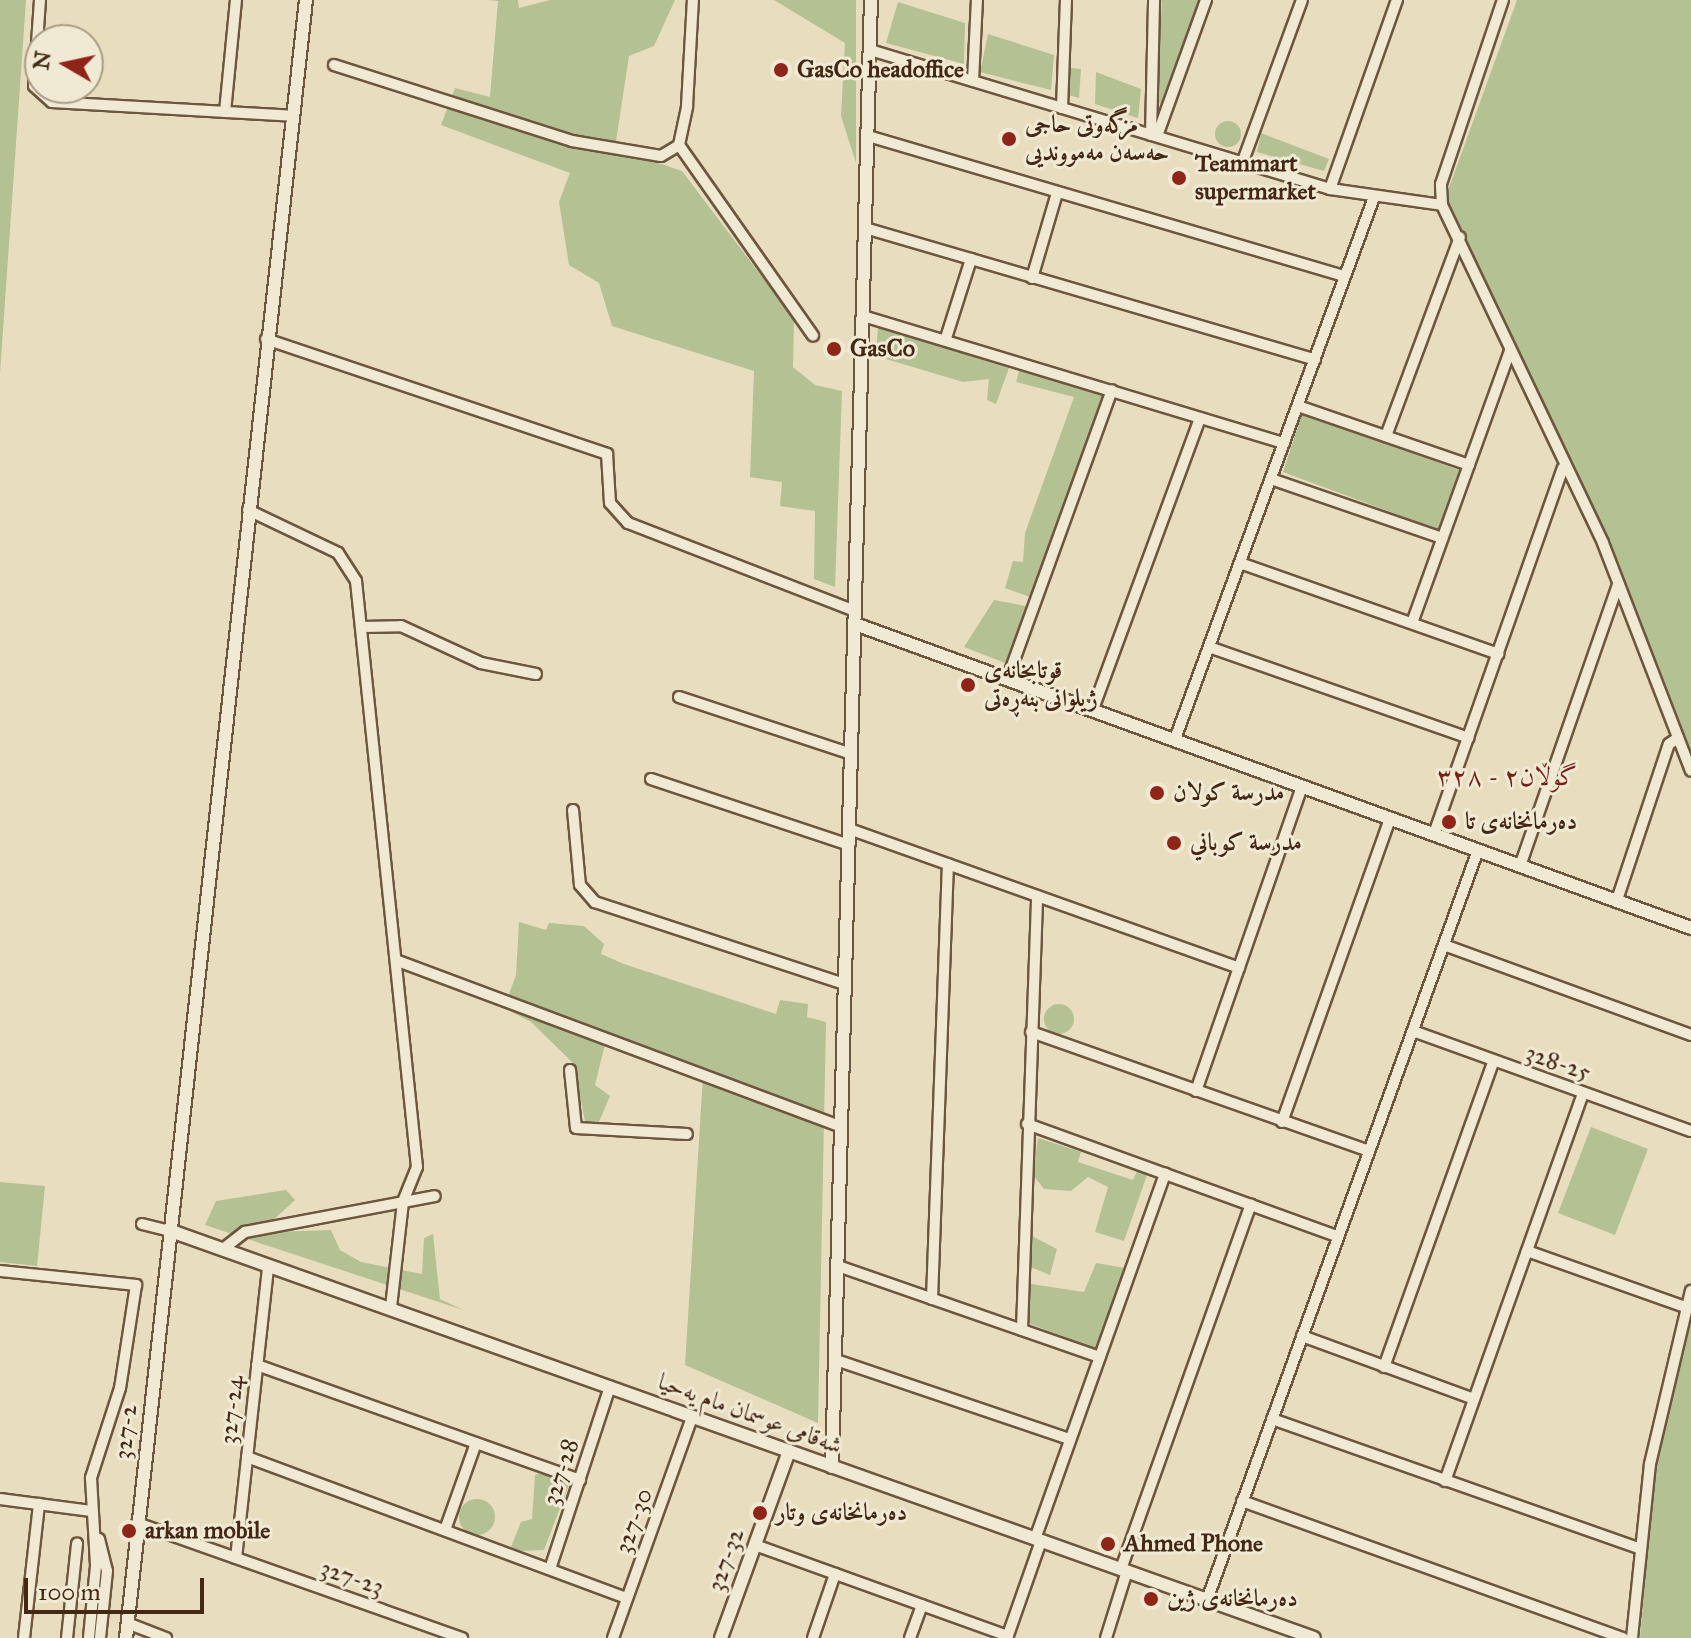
<!DOCTYPE html>
<meta charset="utf-8">
<style>
body{margin:0}
#map{position:relative;width:1691px;height:1638px;overflow:hidden;background:#e8debf;font-family:"IM FELL Great Primer",Amiri,serif}
div>[style]{position:absolute}
.green>*{inset:0;background:#b4c193}
.round{border-radius:50%}
.roads{filter:drop-shadow(2px 0 #6e563e) drop-shadow(-2px 0 #6e563e) drop-shadow(0 2px #6e563e) drop-shadow(0 -2px #6e563e)}
.minor>*{height:10px;margin:-5px;padding:0 5px;transform-origin:5px;border-radius:5px;background:#f0ead5}
.tertiary>*{height:12px;margin:-6px;padding:0 6px;transform-origin:6px;border-radius:6px;background:#f0ead5}
.dots>*{width:22px;height:22px;translate:-50% -50%;box-sizing:border-box;border:4px solid #f0ead5;border-radius:50%}
span{translate:-50% -50%;white-space:nowrap;text-align:center;line-height:1.15;-webkit-text-stroke:6px #f0ead5;paint-order:stroke}
.poi-label{font-size:24px;color:#452813;font-weight:700}
.left{translate:0 -50%;text-align:left}
.street-label{font-size:24px;color:#452813}
.neighbourhood-label{font-size:26px;color:#7a1f14}
.north{position:absolute;left:24px;top:24px;width:80px;height:80px;box-sizing:border-box;background:#f0ead5;border:2px solid #ac9c87;border-radius:50%;rotate:279deg;font-size:22px;font-weight:700;line-height:32px;text-align:center;color:#452813}
.north::after{content:'';display:block;margin:auto;width:28px;height:36px;background:#8f2418;clip-path:polygon(50% 0,100% 100%,50% 72%,0 100%)}
.scale{position:absolute;left:24px;top:1578px;width:180px;height:36px;box-sizing:border-box;border:4px solid #452813;border-top:0;padding-left:10px;font-size:24px;line-height:28px;white-space:nowrap;color:#452813;-webkit-text-stroke:6px #f0ead5;paint-order:stroke}
</style>
<div id="map">
<div class="green">
<i style="clip-path:polygon(0 0,26px 0,0 373px)"></i>
<i style="clip-path:polygon(488px 0,518px 0,519px 8px,550px 0,675px 0,654px 46px,629px 56px,615px 148px,682px 171px,794px 319px,793px 367px,815px 385px,842px 391px,835px 587px,814px 579px,815px 511px,780px 506px,782px 482px,750px 477px,754px 371px,612px 326px,599px 283px,569px 265px,559px 202px,570px 173px,441px 125px,455px 88px,490px 97px,498px 1px)"></i>
<i style="clip-path:polygon(774px 0,856px 0,856px 163px,841px 116px,845px 43px)"></i>
<i style="clip-path:polygon(1162px 0,1199px 0,1161px 104px,1157px 102px)"></i>
<i style="clip-path:polygon(1517px 0,1691px 0,1691px 750px,1614px 553px,1446px 196px)"></i>
<i style="clip-path:polygon(898px 2px,965px 23px,964px 64px,886px 43px)"></i>
<i style="clip-path:polygon(988px 34px,1054px 55px,1051px 90px,980px 72px)"></i>
<i style="clip-path:polygon(1070px 68px,1081px 69px,1079px 98px,1068px 95px)"></i>
<i style="clip-path:polygon(1096px 72px,1141px 89px,1138px 118px,1095px 104px)"></i>
<i class="round" style="left:1215px;top:121px;width:26px;height:26px"></i>
<i style="clip-path:polygon(1261px 133px,1329px 159px,1324px 171px,1257px 152px)"></i>
<i style="clip-path:polygon(878px 327px,1009px 368px,996px 404px,987px 400px,989px 379px,963px 382px,876px 356px)"></i>
<i style="clip-path:polygon(1020px 368px,1104px 394px,1030px 597px,1005px 588px,1013px 561px,1023px 562px,1025px 533px,1074px 397px,1016px 382px)"></i>
<i style="clip-path:polygon(1302px 414px,1459px 470px,1439px 530px,1283px 472px)"></i>
<i style="clip-path:polygon(994px 600px,1026px 606px,1005px 663px,964px 647px)"></i>
<i style="clip-path:polygon(519px 922px,546px 930px,549px 923px,584px 926px,604px 944px,601px 954px,624px 964px,776px 1014px,780px 1000px,808px 1004px,807px 1017px,826px 1022px,818px 1423px,685px 1365px,703px 1076px,605px 1044px,595px 1085px,610px 1096px,598px 1124px,585px 1121px,573px 1063px,531px 1022px,504px 1008px,516px 975px)"></i>
<i class="round" style="left:1044px;top:1004px;width:30px;height:30px"></i>
<i style="clip-path:polygon(1591px 1127px,1648px 1149px,1615px 1235px,1558px 1213px)"></i>
<i style="clip-path:polygon(1038px 1138px,1081px 1152px,1078px 1162px,1133px 1180px,1137px 1171px,1147px 1175px,1124px 1241px,1095px 1232px,1108px 1187px,1088px 1177px,1071px 1191px,1044px 1189px,1033px 1175px)"></i>
<i style="clip-path:polygon(0 1182px,45px 1186px,37px 1266px,0 1262px)"></i>
<i style="clip-path:polygon(286px 1190px,295px 1200px,271px 1222px,271px 1232px,331px 1230px,340px 1250px,361px 1262px,422px 1274px,424px 1238px,433px 1234px,440px 1299px,463px 1310px,205px 1225px,216px 1201px)"></i>
<i style="clip-path:polygon(1032px 1236px,1057px 1249px,1050px 1275px,1030px 1267px)"></i>
<i style="clip-path:polygon(1096px 1263px,1125px 1268px,1097px 1349px,1028px 1323px,1031px 1284px,1084px 1292px)"></i>
<i style="clip-path:polygon(1691px 1321px,1691px 1638px,1640px 1638px,1655px 1466px)"></i>
<i style="clip-path:polygon(544px 1472px,570px 1482px,544px 1550px,519px 1551px,511px 1547px,521px 1522px,532px 1519px,535px 1475px)"></i>
<i class="round" style="left:459px;top:1499px;width:36px;height:36px"></i>
</div>
<div class="roads">
<div class="minor">
<i style="left:40px;top:0;width:86px;rotate:94deg"></i>
<i style="left:34px;top:86px;width:24px;rotate:42deg"></i>
<i style="left:52px;top:102px;width:240px;rotate:3.3deg"></i>
<i style="left:870px;top:50px;width:481px;rotate:16.8deg"></i>
<i style="left:1330px;top:189px;width:113px;rotate:8.1deg"></i>
<i style="left:1442px;top:205px;width:374px;rotate:64.5deg"></i>
<i style="left:1603px;top:543px;width:244px;rotate:68.9deg"></i>
<i style="left:334px;top:65px;width:250px;rotate:17.7deg"></i>
<i style="left:572px;top:141px;width:90px;rotate:9.6deg"></i>
<i style="left:661px;top:156px;width:21px;rotate:-31deg"></i>
<i style="left:679px;top:145px;width:40px;rotate:-78deg"></i>
<i style="left:687px;top:106px;width:106px;rotate:-86.8deg"></i>
<i style="left:973px;top:81px;width:81px;rotate:-87.2deg"></i>
<i style="left:1062px;top:108px;width:108px;rotate:-87.9deg"></i>
<i style="left:225px;top:112px;width:113px;rotate:-84.4deg"></i>
<i style="left:1151px;top:135px;width:135px;rotate:-88.7deg"></i>
<i style="left:868px;top:136px;width:497px;rotate:16.4deg"></i>
<i style="left:1157px;top:136px;width:145px;rotate:-70.2deg"></i>
<i style="left:679px;top:145px;width:233px;rotate:54.9deg"></i>
<i style="left:1243px;top:161px;width:171px;rotate:-69.9deg"></i>
<i style="left:1330px;top:189px;width:201px;rotate:-70.5deg"></i>
<i style="left:1442px;top:205px;width:21px;rotate:-93deg"></i>
<i style="left:1441px;top:184px;width:194px;rotate:-71.4deg"></i>
<i style="left:865px;top:228px;width:469px;rotate:16.3deg"></i>
<i style="left:1032px;top:278px;width:89px;rotate:-73.6deg"></i>
<i style="left:863px;top:316px;width:440px;rotate:16.8deg"></i>
<i style="left:946px;top:338px;width:83px;rotate:-72.4deg"></i>
<i style="left:266px;top:339px;width:360px;rotate:18.6deg"></i>
<i style="left:607px;top:454px;width:49px;rotate:86.5deg"></i>
<i style="left:610px;top:503px;width:27px;rotate:48deg"></i>
<i style="left:628px;top:523px;width:243px;rotate:21.2deg"></i>
<i style="left:1298px;top:406px;width:181px;rotate:19deg"></i>
<i style="left:1386px;top:436px;width:212px;rotate:-69.6deg"></i>
<i style="left:1271px;top:479px;width:181px;rotate:19deg"></i>
<i style="left:248px;top:510px;width:100px;rotate:25.5deg"></i>
<i style="left:338px;top:553px;width:33px;rotate:57deg"></i>
<i style="left:356px;top:581px;width:589px;rotate:84.06deg"></i>
<i style="left:417px;top:1167px;width:38px;rotate:112deg"></i>
<i style="left:403px;top:1202px;width:107px;rotate:96.5deg"></i>
<i style="left:1240px;top:563px;width:274px;rotate:19.4deg"></i>
<i style="left:1412px;top:623px;width:289px;rotate:-70.2deg"></i>
<i style="left:362px;top:627px;width:39px;rotate:-1deg"></i>
<i style="left:401px;top:626px;width:88px;rotate:24.8deg"></i>
<i style="left:481px;top:663px;width:56px;rotate:11.3deg"></i>
<i style="left:1209px;top:647px;width:275px;rotate:19.3deg"></i>
<i style="left:1008px;top:677px;width:305px;rotate:-70.1deg"></i>
<i style="left:679px;top:697px;width:181px;rotate:18.3deg"></i>
<i style="left:1093px;top:709px;width:310px;rotate:-69.8deg"></i>
<i style="left:1175px;top:739px;width:574px;rotate:-69.83deg"></i>
<i style="left:651px;top:779px;width:209px;rotate:18.4deg"></i>
<i style="left:573px;top:810px;width:75px;rotate:84.7deg"></i>
<i style="left:580px;top:885px;width:23px;rotate:49deg"></i>
<i style="left:595px;top:902px;width:263px;rotate:18.2deg"></i>
<i style="left:849px;top:829px;width:414px;rotate:19.6deg"></i>
<i style="left:1434px;top:834px;width:388px;rotate:-70.6deg"></i>
<i style="left:1520px;top:866px;width:299px;rotate:-70.8deg"></i>
<i style="left:1617px;top:900px;width:164px;rotate:-71.6deg"></i>
<i style="left:1669px;top:744px;width:11px;rotate:-34deg"></i>
<i style="left:1444px;top:945px;width:263px;rotate:20deg"></i>
<i style="left:398px;top:961px;width:474px;rotate:20.5deg"></i>
<i style="left:1413px;top:1031px;width:295px;rotate:19.8deg"></i>
<i style="left:1031px;top:1032px;width:358px;rotate:19.4deg"></i>
<i style="left:570px;top:1070px;width:58px;rotate:84.1deg"></i>
<i style="left:576px;top:1128px;width:111px;rotate:3.1deg"></i>
<i style="left:1196px;top:1091px;width:323px;rotate:-70.8deg"></i>
<i style="left:1282px;top:1122px;width:323px;rotate:-70.4deg"></i>
<i style="left:1027px;top:1124px;width:330px;rotate:19.9deg"></i>
<i style="left:142px;top:1224px;width:30px;rotate:14deg"></i>
<i style="left:223px;top:1249px;width:28px;rotate:-38deg"></i>
<i style="left:245px;top:1232px;width:193px;rotate:-10.7deg"></i>
<i style="left:1527px;top:1251px;width:168px;rotate:19.5deg"></i>
<i style="left:838px;top:1266px;width:277px;rotate:19.2deg"></i>
<i style="left:0;top:1271px;width:137px;rotate:5.9deg"></i>
<i style="left:136px;top:1285px;width:104px;rotate:98.8deg"></i>
<i style="left:120px;top:1388px;width:95px;rotate:107.9deg"></i>
<i style="left:91px;top:1478px;width:88px;rotate:86.7deg"></i>
<i style="left:96px;top:1566px;width:72px;rotate:95.6deg"></i>
<i style="left:932px;top:1299px;width:435px;rotate:-87.9deg"></i>
<i style="left:1022px;top:1330px;width:434px;rotate:-88deg"></i>
<i style="left:1302px;top:1336px;width:183px;rotate:20.1deg"></i>
<i style="left:836px;top:1360px;width:247px;rotate:18.7deg"></i>
<i style="left:257px;top:1365px;width:343px;rotate:19.6deg"></i>
<i style="left:1384px;top:1367px;width:324px;rotate:-70.3deg"></i>
<i style="left:1272px;top:1419px;width:391px;rotate:19.4deg"></i>
<i style="left:247px;top:1457px;width:405px;rotate:20.4deg"></i>
<i style="left:1445px;top:1481px;width:412px;rotate:-70.4deg"></i>
<i style="left:0;top:1499px;width:92px;rotate:7.5deg"></i>
<i style="left:1242px;top:1501px;width:405px;rotate:19.8deg"></i>
<i style="left:137px;top:1523px;width:345px;rotate:19.5deg"></i>
<i style="left:445px;top:1530px;width:92px;rotate:-70.4deg"></i>
<i style="left:99px;top:1539px;width:33px;rotate:76deg"></i>
<i style="left:107px;top:1571px;width:67px;rotate:96deg"></i>
<i style="left:1035px;top:1539px;width:388px;rotate:-70.4deg"></i>
<i style="left:755px;top:1545px;width:269px;rotate:19.8deg"></i>
<i style="left:236px;top:1558px;width:294px;rotate:-83.7deg"></i>
<i style="left:550px;top:1569px;width:192px;rotate:-71.8deg"></i>
<i style="left:1121px;top:1569px;width:387px;rotate:-70.4deg"></i>
<i style="left:1207px;top:1600px;width:797px;rotate:-70.13deg"></i>
<i style="left:127px;top:1623px;width:42px;rotate:21deg"></i>
<i style="left:24px;top:1638px;width:135px;rotate:-83.6deg"></i>
<i style="left:67px;top:1638px;width:95px;rotate:-83.9deg"></i>
<i style="left:613px;top:1638px;width:235px;rotate:-70.3deg"></i>
<i style="left:813px;top:1638px;width:68px;rotate:-71deg"></i>
<i style="left:910px;top:1638px;width:35px;rotate:-70deg"></i>
<i style="left:1007px;top:1638px;width:103px;rotate:-70.7deg"></i>
<i style="left:1106px;top:1638px;width:70px;rotate:-72.6deg"></i>
<i style="left:1632px;top:1638px;width:175px;rotate:-84.1deg"></i>
<i style="left:1650px;top:1464px;width:178px;rotate:-76.7deg"></i>
</div>
<div class="tertiary">
<i style="left:855px;top:624px;width:890px;rotate:19.98deg"></i>
<i style="left:171px;top:1231px;width:1213px;rotate:19.6deg"></i>
<i style="left:832px;top:1467px;width:1468px;rotate:-88.48deg"></i>
<i style="left:126px;top:1638px;width:1648px;rotate:-83.73deg"></i>
<i style="left:721px;top:1638px;width:199px;rotate:-70deg"></i>
</div>
</div>
<div class="dots">
<i style="left:781px;top:70px;background:#8f2418"></i>
<i style="left:1009px;top:139px;background:#8f2418"></i>
<i style="left:1179px;top:178px;background:#8f2418"></i>
<i style="left:834px;top:349px;background:#8f2418"></i>
<i style="left:968px;top:685px;background:#8f2418"></i>
<i style="left:1157px;top:793px;background:#8f2418"></i>
<i style="left:1449px;top:822px;background:#8f2418"></i>
<i style="left:1174px;top:843px;background:#8f2418"></i>
<i style="left:760px;top:1513px;background:#8f2418"></i>
<i style="left:129px;top:1531px;background:#8f2418"></i>
<i style="left:1108px;top:1544px;background:#8f2418"></i>
<i style="left:1151px;top:1599px;background:#8f2418"></i>
</div>
<div class="poi-label">
<span class="left" style="left:797px;top:70px">GasCo headoffice</span>
<span class="left" style="left:1025px;top:139px">مزگەوتی حاجی<br>حەسەن مەمووندیی</span>
<span class="left" style="left:1195px;top:178px">Teammart<br>supermarket</span>
<span class="left" style="left:850px;top:349px">GasCo</span>
<span class="left" style="left:984px;top:685px">قوتابخانەی<br>ژیلوانی بنەڕەتی</span>
<span class="left" style="left:1173px;top:793px">مدرسة كولان</span>
<span class="left" style="left:1465px;top:822px">دەرمانخانەی تا</span>
<span class="left" style="left:1190px;top:843px">مدرسة كوباني</span>
<span class="left" style="left:776px;top:1513px">دەرمانخانەی وتار</span>
<span class="left" style="left:145px;top:1531px">arkan mobile</span>
<span class="left" style="left:1124px;top:1544px">Ahmed Phone</span>
<span class="left" style="left:1167px;top:1599px">دەرمانخانەی ژین</span>
</div>
<div class="street-label">
<span style="left:1558px;top:1063px;rotate:19deg">328-25</span>
<span style="left:232px;top:1410px;rotate:-84deg">327-24</span>
<span style="left:750px;top:1414px;rotate:20deg">شەقامی عوسمان مام یەحیا</span>
<span style="left:126px;top:1432px;rotate:-83deg">327-2</span>
<span style="left:561px;top:1472px;rotate:-72deg">327-28</span>
<span style="left:634px;top:1521px;rotate:-70deg">327-30</span>
<span style="left:726px;top:1560px;rotate:-70deg">327-32</span>
<span style="left:352px;top:1578px;rotate:19deg">327-23</span>
</div>
<div class="neighbourhood-label">
<span style="left:1507px;top:777px">گوڵان٢ - ٣٢٨</span>
</div>
<div class="north">N</div>
<div class="scale">100 m</div>
</div>
